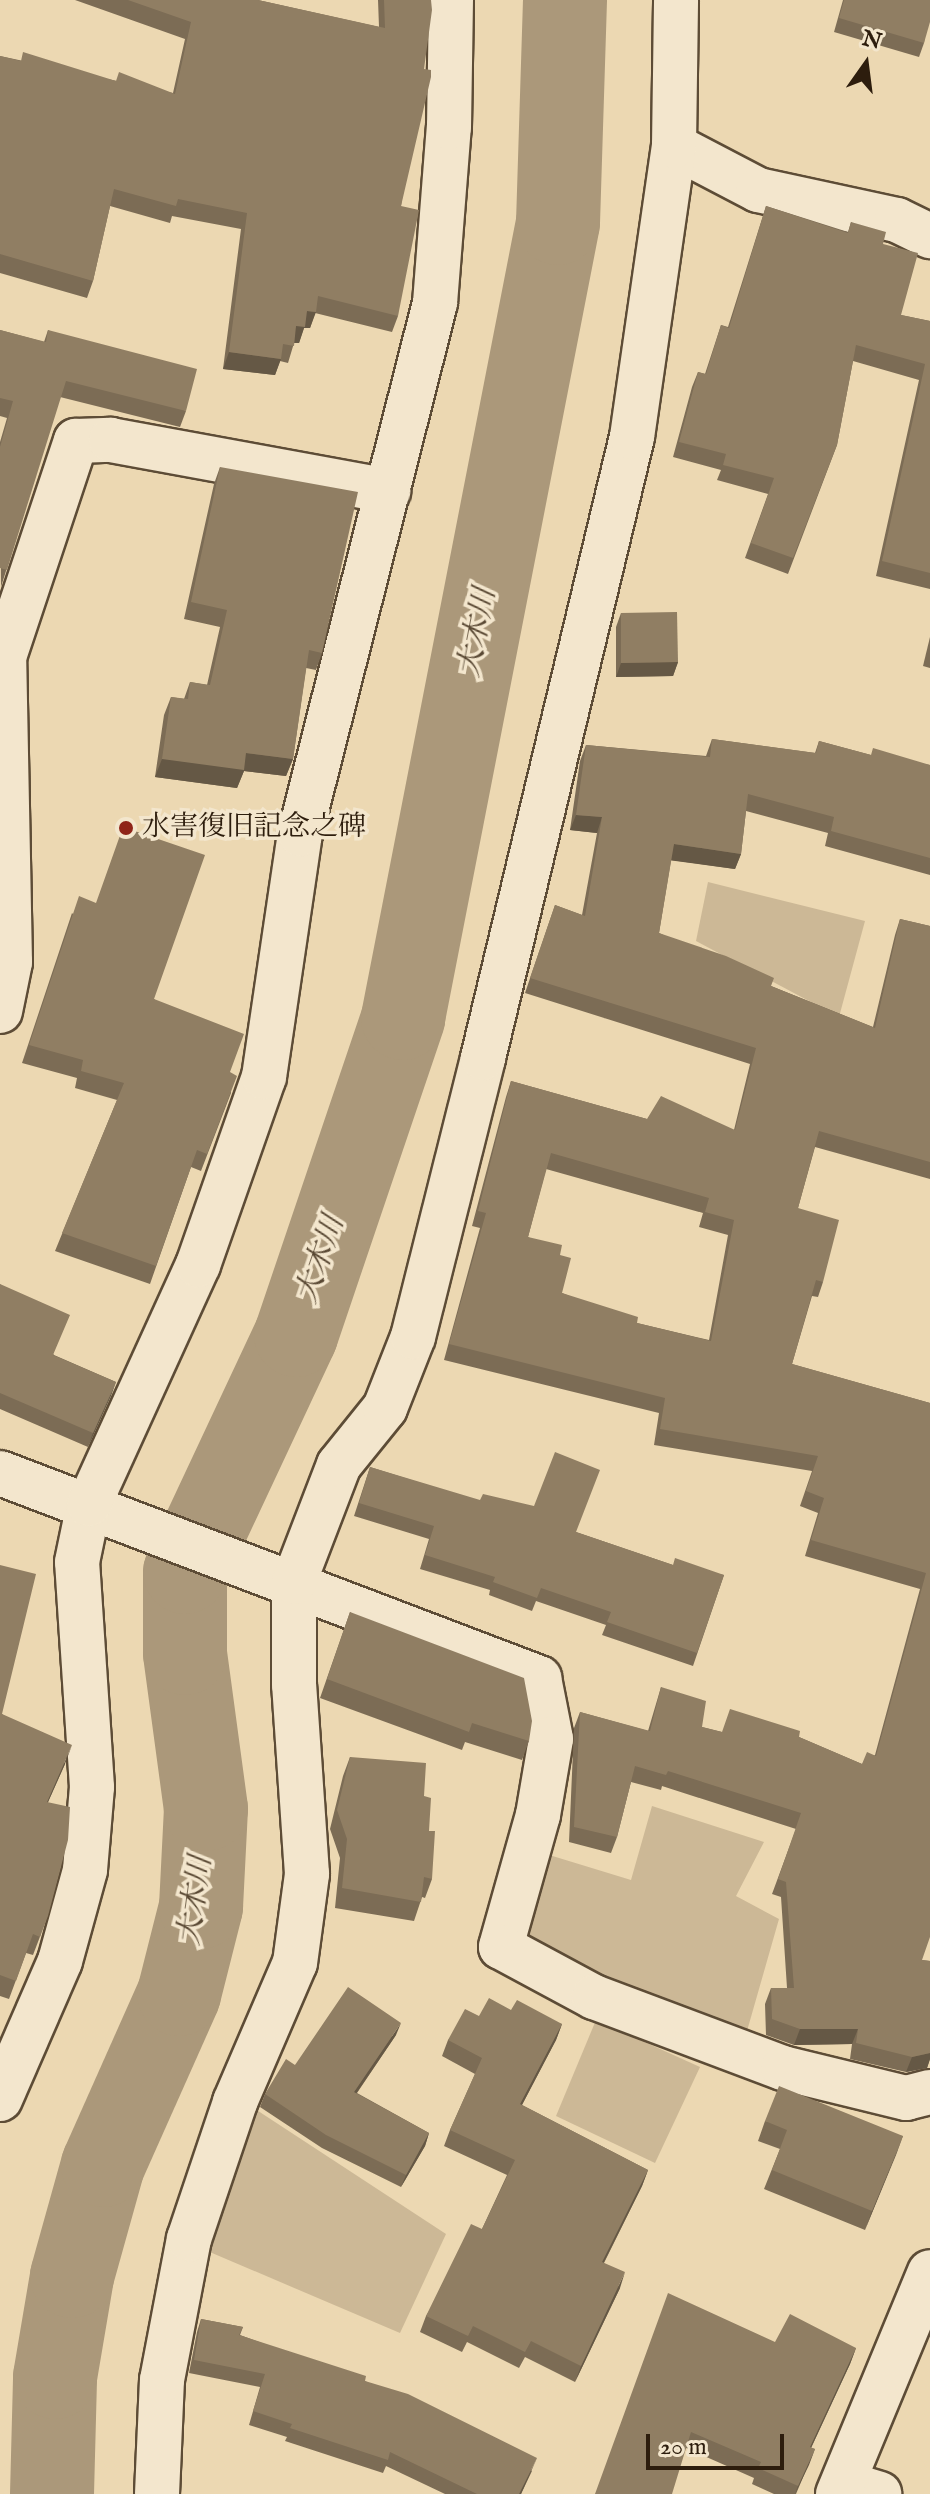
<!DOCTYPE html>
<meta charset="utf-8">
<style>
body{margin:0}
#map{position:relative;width:930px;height:2494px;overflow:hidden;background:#ecd8b2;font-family:"IM FELL English","Noto Serif JP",serif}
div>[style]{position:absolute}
.green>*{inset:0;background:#ccb896}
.river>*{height:84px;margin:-42px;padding:0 42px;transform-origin:42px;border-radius:42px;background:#ab987a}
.roads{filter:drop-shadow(2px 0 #5d4c36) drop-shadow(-2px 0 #5d4c36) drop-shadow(0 2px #5d4c36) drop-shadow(0 -2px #5d4c36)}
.minor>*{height:44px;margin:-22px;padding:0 22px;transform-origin:22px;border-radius:22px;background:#f3e6cd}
.wall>*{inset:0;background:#7c6c55}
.shaded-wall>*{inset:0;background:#655845}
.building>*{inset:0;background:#907e63}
.dots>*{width:22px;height:22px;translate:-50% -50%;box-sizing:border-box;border:4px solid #f3e6cd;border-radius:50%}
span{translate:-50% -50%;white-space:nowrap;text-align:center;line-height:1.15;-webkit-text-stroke:7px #f3e6cd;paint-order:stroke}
.poi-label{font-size:28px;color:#2d1d0d}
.left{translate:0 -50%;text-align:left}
.water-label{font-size:30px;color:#594833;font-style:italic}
.north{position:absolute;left:826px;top:24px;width:80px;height:80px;-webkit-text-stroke:6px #f3e6cd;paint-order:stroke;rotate:14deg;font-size:22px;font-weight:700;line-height:32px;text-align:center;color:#2d1d0d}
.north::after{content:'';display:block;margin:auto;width:28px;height:36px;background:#2d1d0d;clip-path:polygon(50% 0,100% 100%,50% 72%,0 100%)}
.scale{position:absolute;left:646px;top:2434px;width:138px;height:36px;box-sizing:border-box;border:4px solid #2d1d0d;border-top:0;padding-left:10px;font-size:24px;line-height:28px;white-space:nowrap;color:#2d1d0d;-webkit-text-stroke:6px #f3e6cd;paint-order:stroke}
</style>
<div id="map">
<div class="green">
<i style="clip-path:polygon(708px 882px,865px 921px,839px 1017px,696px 941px)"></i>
<i style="clip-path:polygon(652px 1806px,764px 1842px,736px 1896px,779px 1919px,745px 2038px,603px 1987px,528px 1944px,546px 1854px,631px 1880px)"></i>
<i style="clip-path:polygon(596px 2020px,700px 2067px,655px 2163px,556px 2116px)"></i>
<i style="clip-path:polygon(246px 2103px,446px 2234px,400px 2333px,205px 2250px)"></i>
</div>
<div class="river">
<i style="left:52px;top:2494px;width:117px;rotate:-88.5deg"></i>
<i style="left:55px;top:2377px;width:102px;rotate:-80.4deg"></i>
<i style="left:72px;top:2276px;width:115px;rotate:-74.4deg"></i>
<i style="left:103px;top:2165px;width:187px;rotate:-66deg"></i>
<i style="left:179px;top:1994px;width:90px;rotate:-75.8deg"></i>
<i style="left:201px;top:1907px;width:98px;rotate:-87.1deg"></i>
<i style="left:206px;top:1809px;width:157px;rotate:-97.7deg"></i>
<i style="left:185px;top:1653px;width:81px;rotate:-90deg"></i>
<i style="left:185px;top:1572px;width:262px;rotate:-64.9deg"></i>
<i style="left:296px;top:1335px;width:335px;rotate:-71.3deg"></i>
<i style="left:403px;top:1018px;width:810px;rotate:-78.97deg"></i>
<i style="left:558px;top:223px;width:223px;rotate:-88.2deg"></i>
</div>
<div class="roads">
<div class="minor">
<i style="left:674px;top:146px;width:95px;rotate:27.6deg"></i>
<i style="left:758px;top:190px;width:142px;rotate:12.2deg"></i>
<i style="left:897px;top:220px;width:37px;rotate:26deg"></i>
<i style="left:0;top:1011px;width:50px;rotate:-78.5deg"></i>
<i style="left:10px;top:962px;width:305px;rotate:-91.1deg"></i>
<i style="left:4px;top:657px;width:228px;rotate:-71.6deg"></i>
<i style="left:76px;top:441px;width:35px;rotate:-2deg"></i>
<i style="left:111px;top:440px;width:282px;rotate:10.4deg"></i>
<i style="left:0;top:1473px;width:577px;rotate:20.82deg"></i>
<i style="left:539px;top:1678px;width:62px;rotate:78.9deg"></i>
<i style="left:551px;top:1739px;width:77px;rotate:99.7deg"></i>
<i style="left:538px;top:1815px;width:137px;rotate:105.7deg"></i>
<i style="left:501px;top:1947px;width:106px;rotate:28.3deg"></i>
<i style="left:594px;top:1997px;width:202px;rotate:20.6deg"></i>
<i style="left:783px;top:2068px;width:127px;rotate:13.7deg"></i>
<i style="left:906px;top:2098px;width:25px;rotate:-14deg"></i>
<i style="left:0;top:2099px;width:150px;rotate:-66.5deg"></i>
<i style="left:60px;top:1961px;width:94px;rotate:-74.6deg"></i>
<i style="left:85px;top:1870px;width:83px;rotate:-85.2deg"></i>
<i style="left:92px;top:1787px;width:225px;rotate:-93.8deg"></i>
<i style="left:77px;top:1562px;width:59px;rotate:-78.3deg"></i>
<i style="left:89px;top:1504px;width:263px;rotate:-65.5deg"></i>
<i style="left:198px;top:1265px;width:199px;rotate:-70.7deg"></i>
<i style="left:264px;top:1077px;width:246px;rotate:-81.6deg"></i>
<i style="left:300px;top:834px;width:548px;rotate:-75.74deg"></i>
<i style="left:435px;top:303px;width:177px;rotate:-85.5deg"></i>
<i style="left:449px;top:127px;width:127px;rotate:-89.1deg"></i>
<i style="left:844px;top:2483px;width:37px;rotate:17deg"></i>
<i style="left:157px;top:2494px;width:114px;rotate:-87.5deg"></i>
<i style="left:162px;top:2380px;width:144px;rotate:-79.2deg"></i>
<i style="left:189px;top:2239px;width:145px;rotate:-71.4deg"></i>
<i style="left:235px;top:2102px;width:151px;rotate:-66.7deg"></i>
<i style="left:295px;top:1963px;width:90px;rotate:-82.3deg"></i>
<i style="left:307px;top:1874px;width:189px;rotate:-93.9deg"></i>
<i style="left:294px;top:1685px;width:103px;rotate:-90deg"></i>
<i style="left:294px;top:1582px;width:125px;rotate:-69deg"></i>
<i style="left:339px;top:1465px;width:73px;rotate:-51.1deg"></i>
<i style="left:385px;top:1408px;width:76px;rotate:-68.5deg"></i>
<i style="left:413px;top:1337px;width:288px;rotate:-75.9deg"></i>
<i style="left:483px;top:1058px;width:639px;rotate:-76.51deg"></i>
<i style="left:632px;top:437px;width:294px;rotate:-81.8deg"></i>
<i style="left:674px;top:146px;width:146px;rotate:-89.2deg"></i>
<i style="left:838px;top:2494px;width:240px;rotate:-67.5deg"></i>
</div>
</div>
<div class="wall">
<i style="clip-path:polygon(75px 0,258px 0,379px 27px,378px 0,431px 0,401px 206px,398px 316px,392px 332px,315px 313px,310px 328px,304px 328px,299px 343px,294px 343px,288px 363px,280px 361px,275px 375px,223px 369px,241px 229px,172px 216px,170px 223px,110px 206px,93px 281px,87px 298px,0 273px,0 56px,173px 93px,185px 39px)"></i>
<i style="clip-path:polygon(843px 0,930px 0,924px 43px,919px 57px,834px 32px)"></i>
<i style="clip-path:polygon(766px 206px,848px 232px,851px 222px,883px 244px,901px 315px,930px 321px,930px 589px,876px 576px,919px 380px,853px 361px,837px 445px,788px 574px,745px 558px,768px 494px,717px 480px,721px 470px,673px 457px,692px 387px,698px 372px,705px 374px,721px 325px,728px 327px)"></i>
<i style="clip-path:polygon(0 330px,44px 342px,48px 330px,186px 411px,180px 427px,60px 397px,1px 587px,0 442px,7px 418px,0 416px)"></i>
<i style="clip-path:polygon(220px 467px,322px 653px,316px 670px,306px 668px,293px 759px,286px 776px,244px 771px,237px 788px,155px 777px,164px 715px,171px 697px,184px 699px,190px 682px,207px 685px,220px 627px,184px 619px,214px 484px)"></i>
<i style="clip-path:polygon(621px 613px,678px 662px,673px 676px,616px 677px,616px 627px)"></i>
<i style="clip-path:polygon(930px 637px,930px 668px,923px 666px)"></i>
<i style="clip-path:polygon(evenodd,712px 739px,815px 753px,819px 741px,871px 755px,930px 765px,930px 875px,825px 846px,828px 833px,746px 811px,741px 854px,735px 869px,671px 860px,659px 933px,771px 986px,873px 1027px,895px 935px,900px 919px,930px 926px,930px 1179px,815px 1147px,798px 1208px,823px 1282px,818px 1297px,812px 1296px,792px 1364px,930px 1403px,922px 1960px,930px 1961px,930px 2059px,927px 2068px,906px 2072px,850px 2059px,852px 2044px,794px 2045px,766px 2035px,765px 2004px,771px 1988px,787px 1988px,781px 1897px,772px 1894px,796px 1829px,662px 1786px,661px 1790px,631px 1782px,617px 1837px,611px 1853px,569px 1842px,574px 1728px,580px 1712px,648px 1731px,661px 1687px,702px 1727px,722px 1732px,799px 1737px,862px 1764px,875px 1755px,920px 1589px,805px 1556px,818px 1513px,800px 1506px,812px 1471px,654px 1445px,659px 1413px,444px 1360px,480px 1228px,472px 1226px,506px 1097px,511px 1081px,647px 1119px,734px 1130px,750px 1064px,525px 993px,555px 905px,582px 915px,597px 833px,570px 830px,580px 761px,586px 745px,706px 756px,712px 739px,546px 1169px,703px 1213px,699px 1227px,728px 1235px,709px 1340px,637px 1323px,562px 1293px,560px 1255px,528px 1237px,546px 1169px)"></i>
<i style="clip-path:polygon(72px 913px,154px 999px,230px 1072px,231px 1093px,201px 1171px,191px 1167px,150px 1284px,55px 1251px,117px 1100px,75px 1088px,77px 1078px,22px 1063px)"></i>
<i style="clip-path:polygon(0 1284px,54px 1355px,116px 1382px,88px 1447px,0 1409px)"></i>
<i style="clip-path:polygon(370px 1467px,576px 1532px,673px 1565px,724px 1575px,693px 1666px,602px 1635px,606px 1625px,536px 1601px,532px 1611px,489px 1595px,490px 1590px,420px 1569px,429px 1539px,354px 1516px)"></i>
<i style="clip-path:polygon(0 1565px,2px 1714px,65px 1764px,48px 1802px,41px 1934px,33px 1955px,26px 1953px,9px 1999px,0 1996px)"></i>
<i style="clip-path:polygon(350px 1612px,529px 1741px,522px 1760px,465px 1742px,462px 1750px,320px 1698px)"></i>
<i style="clip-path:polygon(350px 1757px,424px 1796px,429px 1831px,432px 1879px,425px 1898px,422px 1897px,414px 1921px,335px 1908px,340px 1858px,330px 1829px,343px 1776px)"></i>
<i style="clip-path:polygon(511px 2010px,562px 2024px,556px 2040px,522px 2105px,648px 2170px,642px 2186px,604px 2263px,620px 2288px,575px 2382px,525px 2357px,519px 2368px,467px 2342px,462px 2352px,420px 2332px,426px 2316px,482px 2229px,507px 2175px,444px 2146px,450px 2130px,475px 2074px,442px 2056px,448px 2040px,479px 2016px)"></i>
<i style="clip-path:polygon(396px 2035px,357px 2093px,429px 2133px,425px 2146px,401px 2187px,322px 2148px,260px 2107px,265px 2094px,295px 2065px)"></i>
<i style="clip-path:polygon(765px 2121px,903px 2136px,865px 2230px,764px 2189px,780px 2149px,758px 2141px)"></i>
<i style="clip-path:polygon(201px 2319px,243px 2327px,240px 2335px,365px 2381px,532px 2471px,521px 2494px,445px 2494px,386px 2466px,383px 2473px,285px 2441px,287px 2437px,249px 2425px,260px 2387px,189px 2373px,197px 2332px)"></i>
<i style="clip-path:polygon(775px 2342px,856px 2348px,850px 2364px,811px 2448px,815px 2449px,796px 2494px,774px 2494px,752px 2484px,754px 2478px,686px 2448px,595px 2494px)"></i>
</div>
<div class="shaded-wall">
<i style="clip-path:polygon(307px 311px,316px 312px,310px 328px,304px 328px,299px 343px,290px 343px,296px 326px)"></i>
<i style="clip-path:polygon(229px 352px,281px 359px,275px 375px,223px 369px)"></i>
<i style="clip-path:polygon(678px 662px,673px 676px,616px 677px,621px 663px)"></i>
<i style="clip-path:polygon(246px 753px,293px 759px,286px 776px,244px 771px,237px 788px,155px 777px,162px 759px)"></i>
<i style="clip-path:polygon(576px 815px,602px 817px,597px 833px,570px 830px)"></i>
<i style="clip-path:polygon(674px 844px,741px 854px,735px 869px,668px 860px)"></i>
<i style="clip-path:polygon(116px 1382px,111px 1396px,88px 1447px,93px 1433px)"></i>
<i style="clip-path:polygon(72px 1745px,65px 1764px,40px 1820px,47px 1802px)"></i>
<i style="clip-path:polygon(401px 2023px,396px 2035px,349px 2104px,354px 2092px)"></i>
<i style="clip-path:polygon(562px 2024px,556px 2040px,514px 2120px,520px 2104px)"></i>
<i style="clip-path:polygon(800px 2029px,858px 2029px,852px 2044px,794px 2045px)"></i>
<i style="clip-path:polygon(930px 2053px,930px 2059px,927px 2068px,906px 2072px,912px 2057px)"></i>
<i style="clip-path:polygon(429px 2133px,425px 2146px,401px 2187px,406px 2175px)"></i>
<i style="clip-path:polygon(903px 2136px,896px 2155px,865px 2230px,872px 2211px)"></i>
<i style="clip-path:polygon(648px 2170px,642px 2186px,596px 2278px,602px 2262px)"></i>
<i style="clip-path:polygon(625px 2272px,620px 2288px,575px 2382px,581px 2366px)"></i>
<i style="clip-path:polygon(856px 2348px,850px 2364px,804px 2463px,810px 2447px)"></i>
<i style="clip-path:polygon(815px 2449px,809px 2465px,795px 2494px,798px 2486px)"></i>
<i style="clip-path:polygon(537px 2458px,521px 2494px,519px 2494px)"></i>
</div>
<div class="building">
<i style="clip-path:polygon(128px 0,258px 0,385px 28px,384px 0,431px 0,432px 10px,424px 69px,431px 70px,431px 77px,401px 206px,419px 210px,398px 316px,318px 296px,316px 312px,307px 311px,305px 327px,296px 326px,294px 346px,283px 344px,281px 359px,229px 352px,247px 213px,178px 199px,176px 206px,114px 189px,93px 281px,0 254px,0 56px,21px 61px,23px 52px,116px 81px,119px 72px,175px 94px,191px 22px)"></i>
<i style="clip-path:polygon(844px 0,930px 0,930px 22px,924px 43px,839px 18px)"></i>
<i style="clip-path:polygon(766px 206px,848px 233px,851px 222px,886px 232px,883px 244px,918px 253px,901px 315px,930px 321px,930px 573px,882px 561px,925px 364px,856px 345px,837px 445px,793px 558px,751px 543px,774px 478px,723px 465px,726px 454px,679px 442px,698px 372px,706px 374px,721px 325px,729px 328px)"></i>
<i style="clip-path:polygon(0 330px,46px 342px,48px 330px,197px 369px,186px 411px,66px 381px,7px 570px,0 568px,0 447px,13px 401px,0 398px)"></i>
<i style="clip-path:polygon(220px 467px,358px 492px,322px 653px,309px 650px,293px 759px,246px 753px,244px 770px,162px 759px,171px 697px,188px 699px,190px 682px,210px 685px,227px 610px,191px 602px)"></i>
<i style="clip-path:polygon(677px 612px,678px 662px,621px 663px,621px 613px)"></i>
<i style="clip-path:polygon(evenodd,712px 739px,816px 753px,819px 741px,871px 755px,873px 748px,930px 765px,930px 858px,831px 831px,834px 817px,748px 794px,741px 854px,674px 844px,659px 933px,726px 956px,774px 978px,771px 986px,875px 1028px,900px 919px,930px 926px,930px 1162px,819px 1131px,798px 1208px,839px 1220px,823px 1282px,816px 1280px,792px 1364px,930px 1403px,930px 1937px,922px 1960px,930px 1961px,930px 2053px,912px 2057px,856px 2043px,858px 2029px,800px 2029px,772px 2019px,771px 1988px,794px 1988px,786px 1882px,778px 1879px,801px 1813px,668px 1771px,666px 1775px,635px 1766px,617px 1837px,574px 1827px,580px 1712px,650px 1731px,661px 1687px,706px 1701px,702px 1727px,722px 1732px,730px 1709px,800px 1731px,799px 1737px,862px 1764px,867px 1752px,876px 1756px,926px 1573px,811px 1540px,824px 1498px,806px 1491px,818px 1456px,660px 1429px,665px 1398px,449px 1344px,486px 1213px,478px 1211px,511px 1081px,647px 1119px,661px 1096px,735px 1130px,756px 1048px,530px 978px,555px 905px,585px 916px,602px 817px,576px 815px,586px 745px,710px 757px,712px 739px,551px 1153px,709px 1198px,705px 1212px,734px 1220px,711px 1341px,637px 1323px,638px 1317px,562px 1293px,571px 1258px,560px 1255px,562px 1245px,528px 1237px,551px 1153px)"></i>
<i style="clip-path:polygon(123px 827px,205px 855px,154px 999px,244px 1034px,230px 1072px,237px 1076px,207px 1154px,197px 1150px,156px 1266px,62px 1233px,124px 1083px,81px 1071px,83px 1060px,29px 1045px,79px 896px,96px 903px)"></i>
<i style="clip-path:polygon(0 1284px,70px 1315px,53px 1355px,116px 1382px,93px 1433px,0 1393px)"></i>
<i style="clip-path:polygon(555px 1452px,600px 1470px,576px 1532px,673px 1565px,675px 1558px,724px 1575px,697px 1653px,607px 1622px,611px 1612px,541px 1588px,537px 1598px,493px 1582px,495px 1577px,425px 1555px,434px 1526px,359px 1503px,370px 1467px,480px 1500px,483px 1494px,534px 1506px)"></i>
<i style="clip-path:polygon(0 1565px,36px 1574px,2px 1714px,72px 1745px,47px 1802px,70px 1807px,68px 1840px,48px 1916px,40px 1937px,33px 1934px,16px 1981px,0 1975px)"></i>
<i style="clip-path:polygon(350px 1612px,524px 1678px,532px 1721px,529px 1741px,472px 1723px,469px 1732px,327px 1679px)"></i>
<i style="clip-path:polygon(350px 1757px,426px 1763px,424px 1796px,431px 1798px,429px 1831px,435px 1831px,432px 1879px,424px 1877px,421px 1902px,342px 1888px,347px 1839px,337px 1810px)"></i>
<i style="clip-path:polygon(348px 1987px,401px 2023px,354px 2092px,429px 2133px,406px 2175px,326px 2135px,265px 2094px,286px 2059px,295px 2065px)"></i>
<i style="clip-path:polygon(489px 1998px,511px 2010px,517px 2000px,562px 2024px,520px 2104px,648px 2170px,602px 2262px,625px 2272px,581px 2366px,531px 2341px,525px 2352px,473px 2326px,468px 2336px,426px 2316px,471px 2224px,482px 2229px,515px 2160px,450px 2130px,482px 2058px,448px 2040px,465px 2009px,479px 2016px)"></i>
<i style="clip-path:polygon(779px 2086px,903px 2136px,872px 2211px,772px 2170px,787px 2130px,765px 2121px)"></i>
<i style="clip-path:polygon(668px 2293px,775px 2342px,790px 2314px,856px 2348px,810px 2447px,815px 2449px,798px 2486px,758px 2468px,761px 2462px,691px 2432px,672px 2494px,595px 2494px)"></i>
<i style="clip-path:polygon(201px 2319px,243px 2327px,239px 2335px,366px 2376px,365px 2381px,408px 2394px,537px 2458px,519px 2494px,477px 2494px,390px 2452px,388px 2460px,290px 2428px,292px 2424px,253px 2411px,265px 2374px,194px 2360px)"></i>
</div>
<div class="dots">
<i style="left:126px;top:828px;background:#8f2418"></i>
</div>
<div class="poi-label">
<span class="left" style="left:142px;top:828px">水害復旧記念之碑</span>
</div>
<div class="water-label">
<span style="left:478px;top:633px;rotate:-79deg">大木川</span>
<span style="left:321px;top:1260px;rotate:-71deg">大木川</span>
<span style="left:196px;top:1901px;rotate:-82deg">大木川</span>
</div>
<div class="north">N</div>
<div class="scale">20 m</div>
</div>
